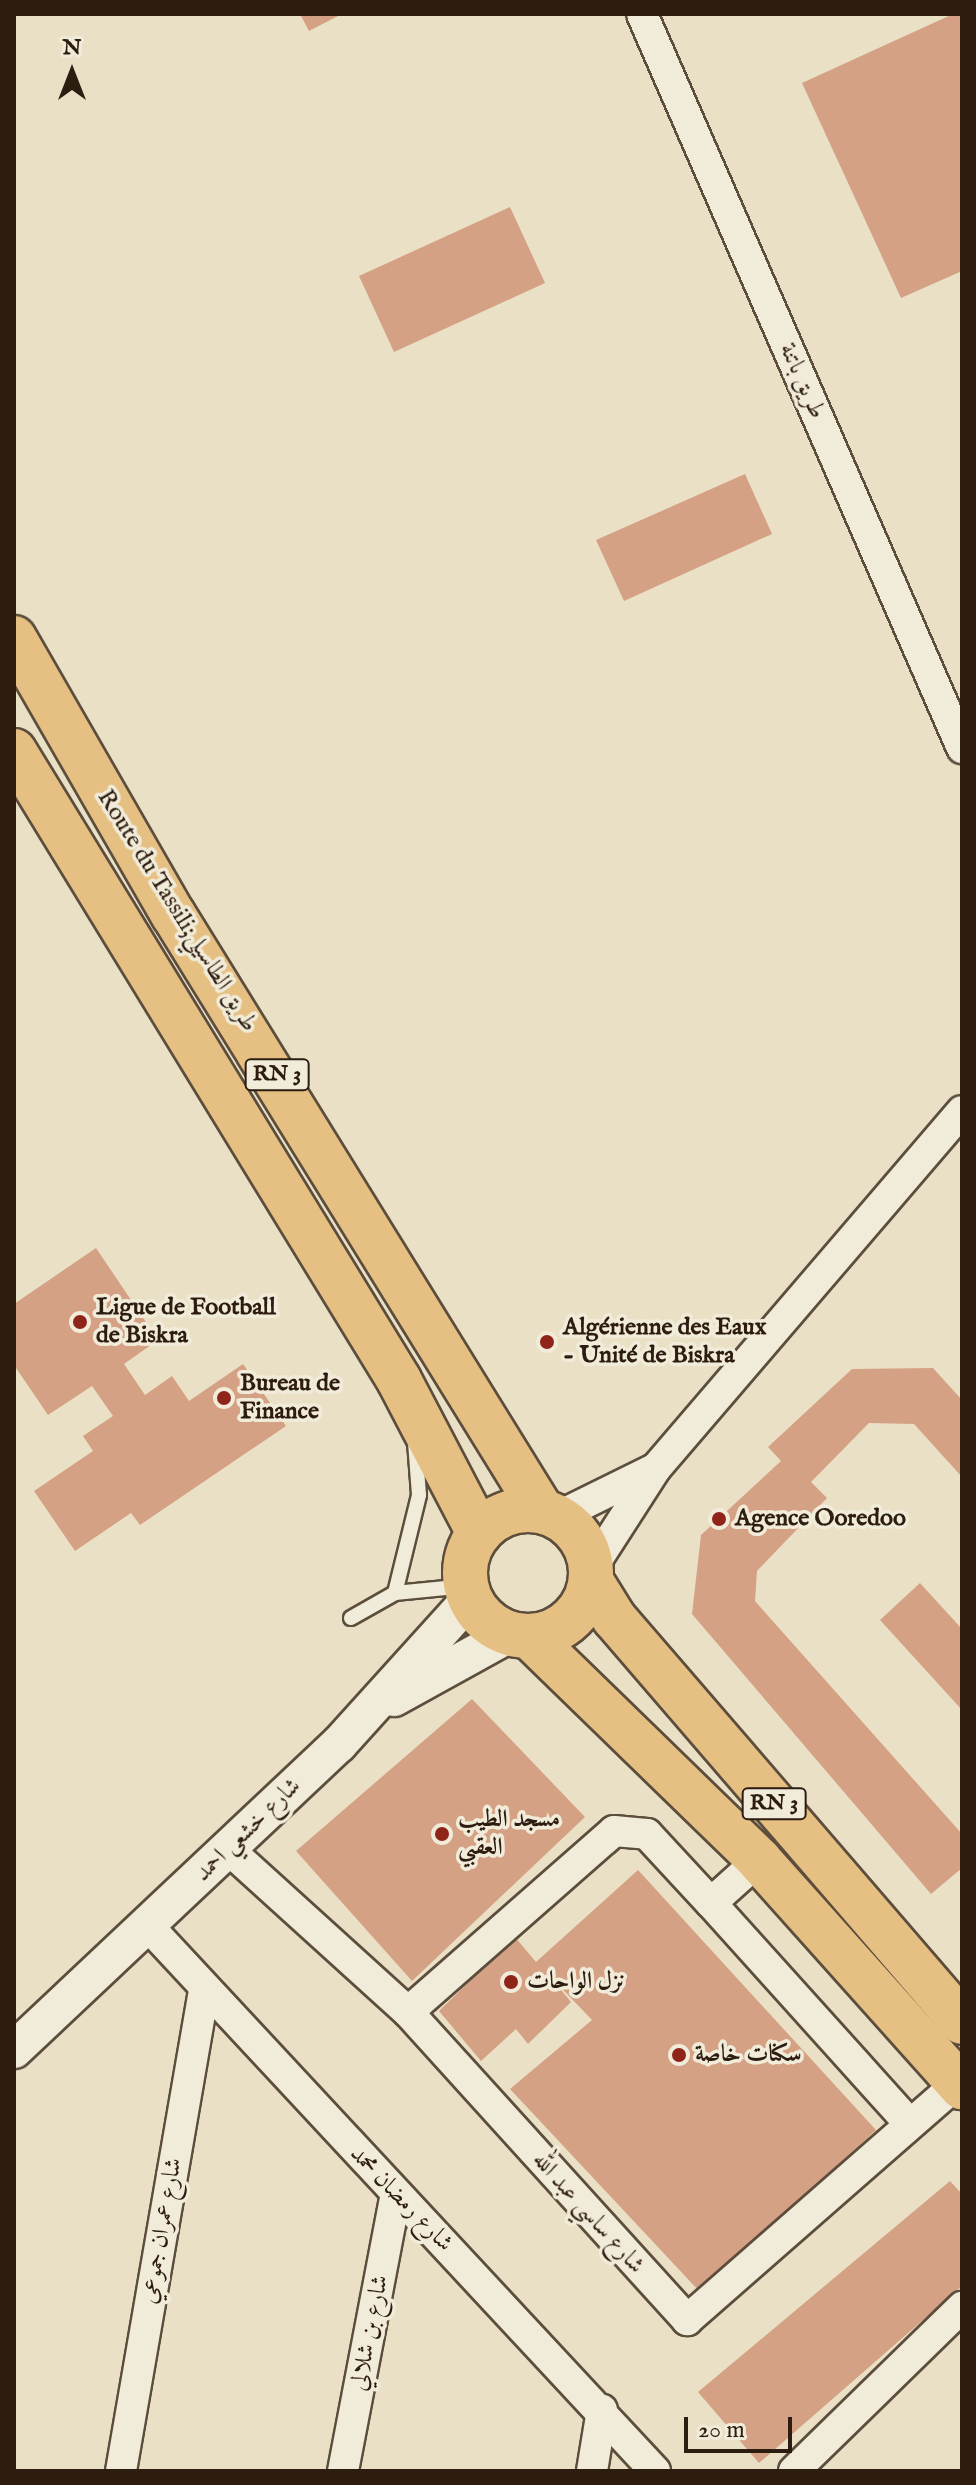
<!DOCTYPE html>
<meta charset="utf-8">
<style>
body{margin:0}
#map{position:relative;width:976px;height:2485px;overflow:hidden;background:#eae0c5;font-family:"IM FELL English",Amiri,serif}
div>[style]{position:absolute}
.building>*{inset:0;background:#d5a184}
.roads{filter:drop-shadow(2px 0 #5c4d3d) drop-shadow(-2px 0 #5c4d3d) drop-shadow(0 2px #5c4d3d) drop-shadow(0 -2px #5c4d3d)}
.service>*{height:14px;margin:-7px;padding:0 7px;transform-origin:7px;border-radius:7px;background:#f1ebd9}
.minor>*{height:30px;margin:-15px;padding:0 15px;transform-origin:15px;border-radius:15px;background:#f1ebd9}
.tertiary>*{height:36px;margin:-18px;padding:0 18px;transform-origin:18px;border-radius:18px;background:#f1ebd9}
.primary>*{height:44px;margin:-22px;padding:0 22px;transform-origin:22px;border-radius:22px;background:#e5c082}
.primary>.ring{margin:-22px;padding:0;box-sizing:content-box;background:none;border:44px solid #e5c082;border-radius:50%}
.dots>*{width:22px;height:22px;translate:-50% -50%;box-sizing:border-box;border:4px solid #f1ebd9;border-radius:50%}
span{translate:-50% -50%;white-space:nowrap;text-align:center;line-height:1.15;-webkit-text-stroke:7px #f1ebd9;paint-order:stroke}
.shield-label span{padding:2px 6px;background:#f1ebd9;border:2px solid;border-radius:6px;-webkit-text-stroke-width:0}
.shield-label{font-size:22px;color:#2d1c10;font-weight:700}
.street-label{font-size:24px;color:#2d1c10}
.poi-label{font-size:24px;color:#2d1c10;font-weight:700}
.left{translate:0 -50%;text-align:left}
.frame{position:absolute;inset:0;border:16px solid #2d1c10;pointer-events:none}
.north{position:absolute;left:32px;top:32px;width:80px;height:80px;-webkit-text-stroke:6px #f1ebd9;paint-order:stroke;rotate:0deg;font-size:22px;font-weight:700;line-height:32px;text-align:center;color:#2d1c10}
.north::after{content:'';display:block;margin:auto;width:28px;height:36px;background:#2d1c10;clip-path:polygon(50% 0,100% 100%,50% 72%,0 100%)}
.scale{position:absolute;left:684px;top:2417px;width:108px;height:36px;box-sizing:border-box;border:4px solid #2d1c10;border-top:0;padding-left:10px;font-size:24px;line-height:28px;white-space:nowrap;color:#2d1c10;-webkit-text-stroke:6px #f1ebd9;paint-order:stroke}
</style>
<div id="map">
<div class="building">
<i style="clip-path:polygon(300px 14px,342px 14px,309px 31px)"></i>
<i style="clip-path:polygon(953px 14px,962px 14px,962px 271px,901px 298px,802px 83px)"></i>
<i style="clip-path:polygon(510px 207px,545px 283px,394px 352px,359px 276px)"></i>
<i style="clip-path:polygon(745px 474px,772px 534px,624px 601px,596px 540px)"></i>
<i style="clip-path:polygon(96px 1248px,158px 1340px,124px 1364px,145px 1395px,172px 1376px,189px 1401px,243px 1364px,286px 1426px,140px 1525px,131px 1513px,75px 1551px,34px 1491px,93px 1451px,83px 1436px,113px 1416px,92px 1386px,48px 1415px,14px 1365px,14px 1304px)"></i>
<i style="clip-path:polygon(933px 1368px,962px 1400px,962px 1477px,914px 1424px,869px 1423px,811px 1482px,827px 1498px,757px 1571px,755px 1601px,962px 1834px,962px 1868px,931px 1894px,692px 1614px,701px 1535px,781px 1461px,768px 1447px,852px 1369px)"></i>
<i style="clip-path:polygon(920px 1583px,962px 1629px,962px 1710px,880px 1620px)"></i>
<i style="clip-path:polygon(472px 1699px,585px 1817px,412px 1981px,296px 1851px)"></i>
<i style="clip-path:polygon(638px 1870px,876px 2130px,700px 2292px,510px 2089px,592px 2020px,547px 1973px,571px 2002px,528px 2044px,516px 2029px,481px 2061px,439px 2011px,515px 1937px,536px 1962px)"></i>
<i style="clip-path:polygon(950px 2181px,962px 2194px,962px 2286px,759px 2463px,698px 2392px)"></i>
</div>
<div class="roads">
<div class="service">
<i style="left:395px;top:1593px;width:101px;rotate:-76.2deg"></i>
<i style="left:419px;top:1495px;width:53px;rotate:-94.3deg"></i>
<i style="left:351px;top:1618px;width:51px;rotate:-29.6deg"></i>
<i style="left:395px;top:1593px;width:71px;rotate:-5.6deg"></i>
</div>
<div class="minor">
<i style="left:642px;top:14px;width:801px;rotate:66.44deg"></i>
<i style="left:557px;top:1517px;width:108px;rotate:-26.3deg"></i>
<i style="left:593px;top:1566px;width:117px;rotate:-57.3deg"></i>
<i style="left:656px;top:1468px;width:470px;rotate:-49.4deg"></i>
<i style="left:227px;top:1848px;width:244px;rotate:42.2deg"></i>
<i style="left:408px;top:2012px;width:416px;rotate:47.8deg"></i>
<i style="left:687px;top:2320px;width:366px;rotate:-41.2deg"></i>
<i style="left:711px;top:1903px;width:296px;rotate:48deg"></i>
<i style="left:149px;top:1927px;width:743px;rotate:47.07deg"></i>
<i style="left:408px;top:2012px;width:274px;rotate:-41.3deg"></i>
<i style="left:614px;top:1831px;width:33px;rotate:5deg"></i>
<i style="left:647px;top:1834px;width:94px;rotate:47.2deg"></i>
<i style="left:711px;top:1903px;width:64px;rotate:-41.9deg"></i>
<i style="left:121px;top:2471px;width:486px;rotate:-80.2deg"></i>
<i style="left:343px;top:2471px;width:282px;rotate:-79.2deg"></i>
<i style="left:592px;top:2471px;width:62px;rotate:-80.7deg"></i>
<i style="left:794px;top:2471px;width:235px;rotate:-44.3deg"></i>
</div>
<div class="tertiary">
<i style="left:394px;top:1698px;width:132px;rotate:-28.9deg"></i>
<i style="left:14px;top:2050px;width:446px;rotate:-43.3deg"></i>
<i style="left:339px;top:1744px;width:195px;rotate:-47.9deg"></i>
</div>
<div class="primary">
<i style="left:14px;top:638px;width:319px;rotate:60.1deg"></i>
<i style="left:173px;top:914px;width:702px;rotate:58.28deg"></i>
<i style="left:14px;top:751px;width:737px;rotate:58.53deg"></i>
<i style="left:399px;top:1380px;width:173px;rotate:62.4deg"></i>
<i class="ring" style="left:465px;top:1510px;width:82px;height:82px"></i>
<i style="left:591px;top:1581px;width:44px;rotate:58.1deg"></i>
<i style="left:614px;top:1618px;width:533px;rotate:49.26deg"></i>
<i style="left:530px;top:1637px;width:320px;rotate:44.2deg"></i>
<i style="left:759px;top:1860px;width:305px;rotate:48.2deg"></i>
</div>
</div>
<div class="dots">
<i style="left:80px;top:1322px;background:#8f2418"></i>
<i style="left:547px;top:1342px;background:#8f2418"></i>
<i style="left:224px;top:1398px;background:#8f2418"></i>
<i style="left:719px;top:1519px;background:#8f2418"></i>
<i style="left:442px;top:1834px;background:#8f2418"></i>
<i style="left:511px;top:1982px;background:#8f2418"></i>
<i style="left:679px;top:2055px;background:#8f2418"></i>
</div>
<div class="shield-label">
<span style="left:277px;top:1075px">RN 3</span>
<span style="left:774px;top:1804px">RN 3</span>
</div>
<div class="street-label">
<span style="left:802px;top:381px;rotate:66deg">طريق باتنة</span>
<span style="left:177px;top:911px;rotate:58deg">Route du Tassili;طريق الطاسيلي</span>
<span style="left:248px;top:1830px;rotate:-44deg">شارع خشعي احمد</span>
<span style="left:401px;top:2199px;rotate:46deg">شارع رمضان محمد</span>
<span style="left:588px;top:2213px;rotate:48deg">شارع ساسي عبد الله</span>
<span style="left:162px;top:2231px;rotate:-80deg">شارع عمران جموعي</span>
<span style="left:370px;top:2333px;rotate:-79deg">شارع بن شلالي</span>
</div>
<div class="poi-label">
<span class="left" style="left:96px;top:1322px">Ligue de Football<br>de Biskra</span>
<span class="left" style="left:563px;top:1342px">Algérienne des Eaux<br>- Unité de Biskra</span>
<span class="left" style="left:240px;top:1398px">Bureau de<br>Finance</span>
<span class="left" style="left:735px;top:1519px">Agence Ooredoo</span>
<span class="left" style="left:458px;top:1834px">مسجد الطيب<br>العقبي</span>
<span class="left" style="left:527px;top:1982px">نزل الواحات</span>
<span class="left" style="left:695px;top:2055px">سكنات خاصة</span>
</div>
<div class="frame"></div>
<div class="north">N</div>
<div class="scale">20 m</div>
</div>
